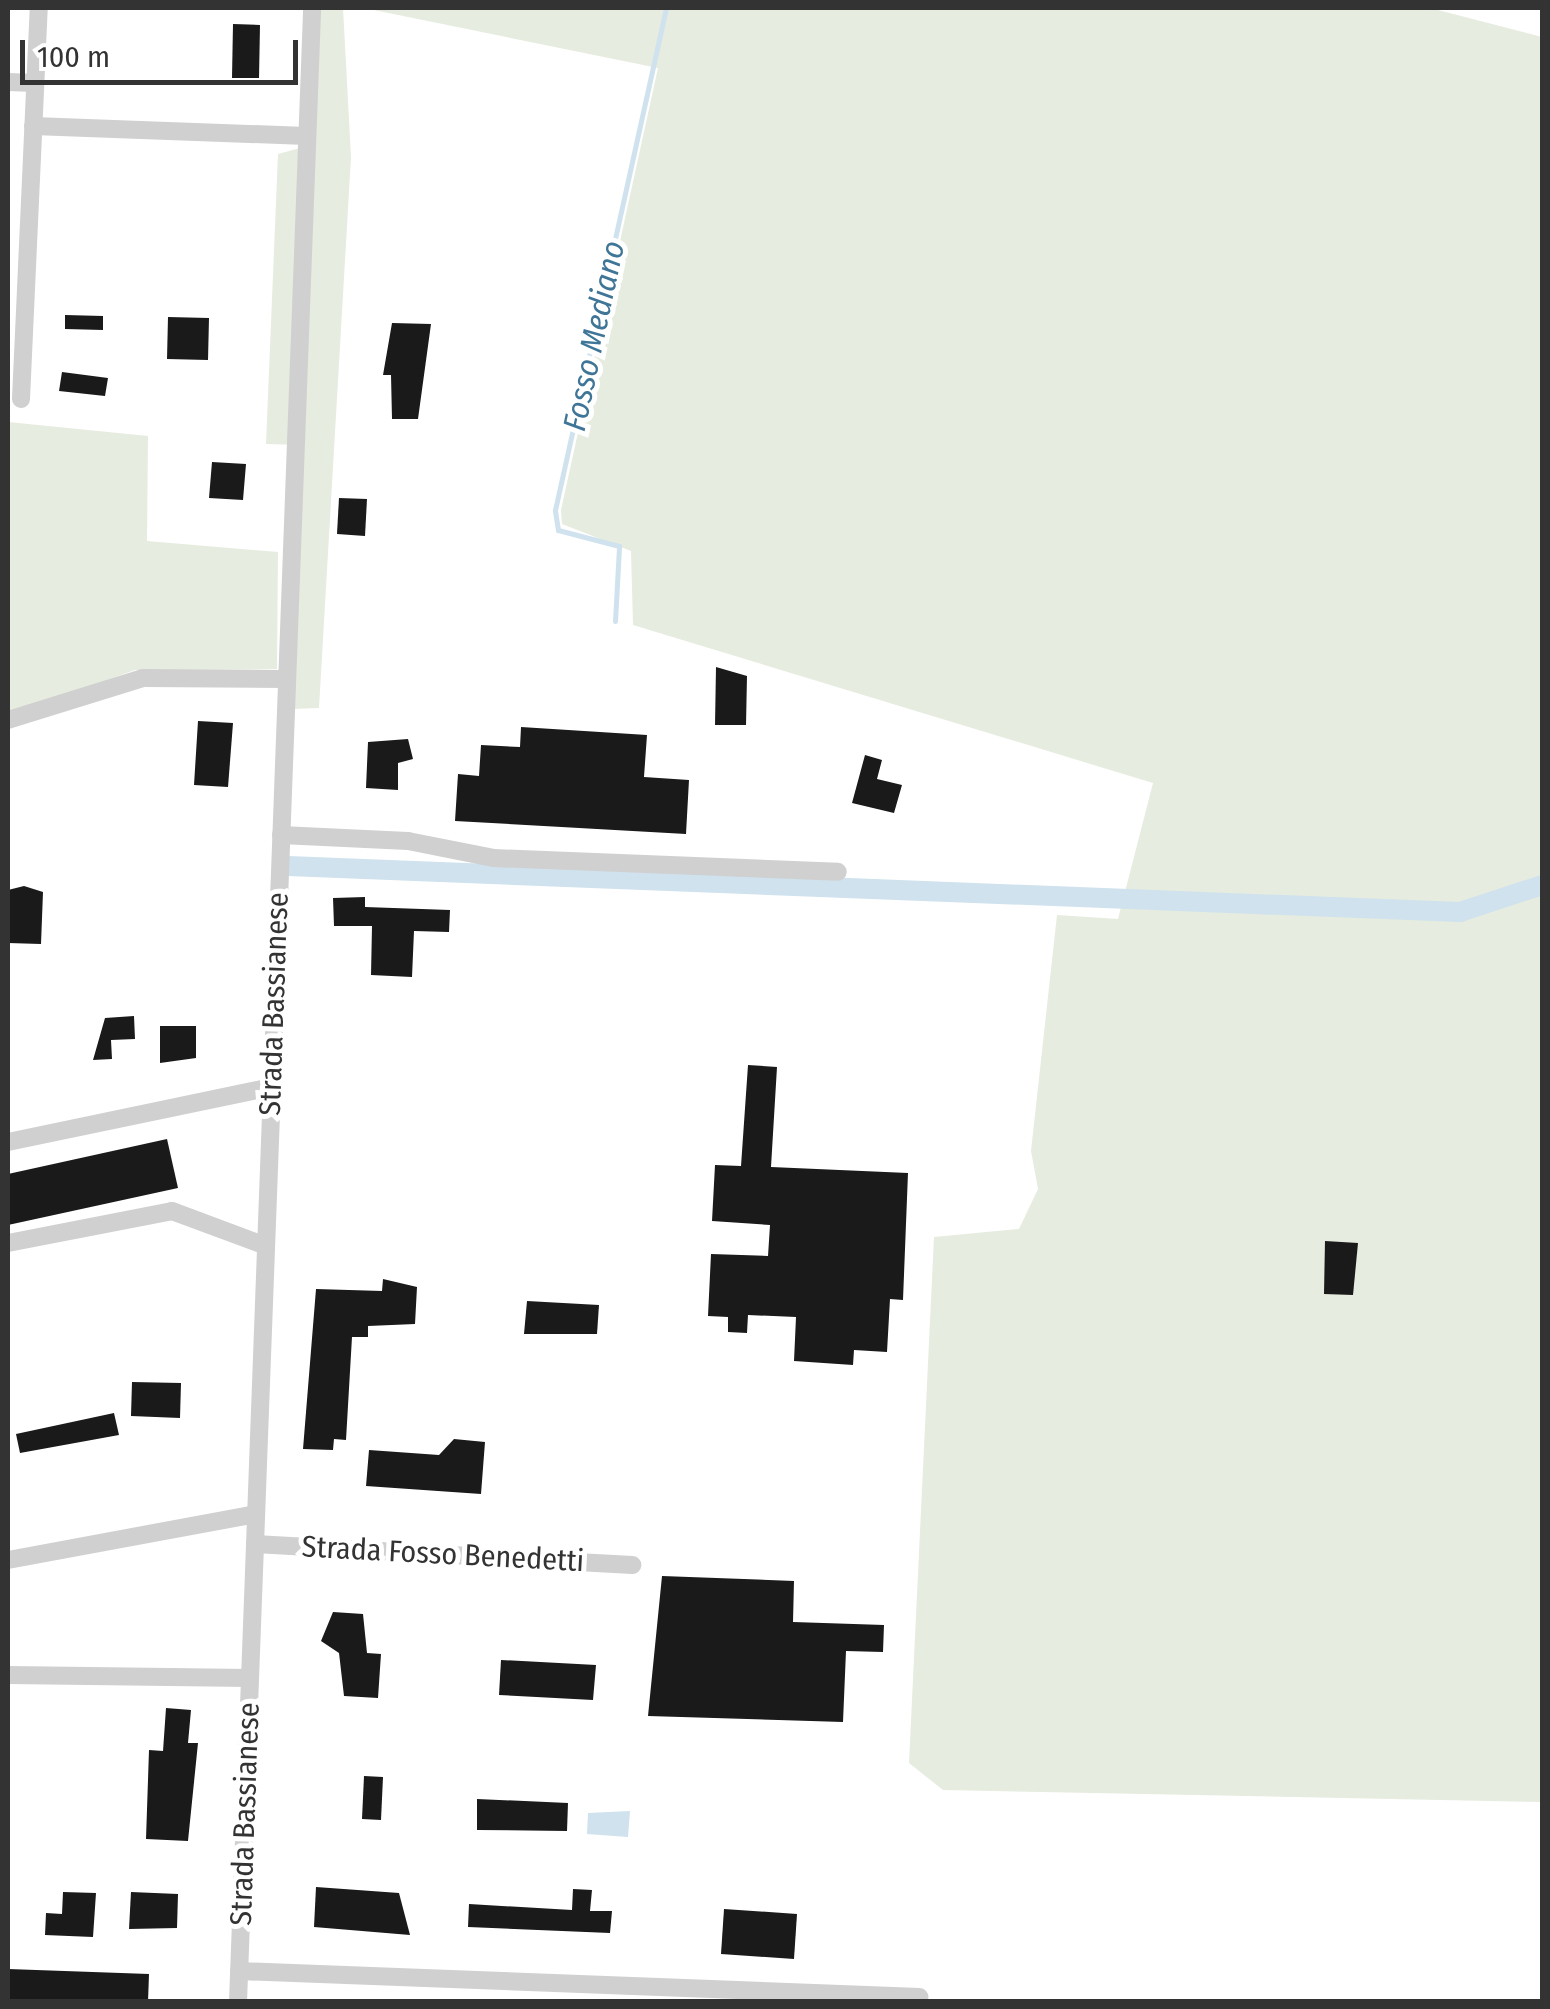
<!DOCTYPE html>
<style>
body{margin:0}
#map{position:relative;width:1550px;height:2009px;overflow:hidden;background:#fff;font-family:"Fira Sans Condensed",sans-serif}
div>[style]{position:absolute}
.green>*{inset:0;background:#e6ecdf}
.water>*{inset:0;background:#cfe2ee}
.stream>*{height:5px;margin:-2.5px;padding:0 2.5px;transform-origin:2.5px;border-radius:2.5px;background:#cfe2ee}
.canal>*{height:20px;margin:-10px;padding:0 10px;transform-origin:10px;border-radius:10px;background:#cfe2ee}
.building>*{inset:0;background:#1a1a1a}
.minor>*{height:18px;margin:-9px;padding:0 9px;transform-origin:9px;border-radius:9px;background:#d0d0d0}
span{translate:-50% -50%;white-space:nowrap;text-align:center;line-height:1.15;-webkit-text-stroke:10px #fff;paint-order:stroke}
.street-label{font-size:30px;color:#333}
.water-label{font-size:32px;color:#3f7597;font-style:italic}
.frame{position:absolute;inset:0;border:10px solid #333;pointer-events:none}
.scale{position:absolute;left:20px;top:40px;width:278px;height:45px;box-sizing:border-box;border:5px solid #333;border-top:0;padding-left:12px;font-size:30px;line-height:35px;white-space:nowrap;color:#333;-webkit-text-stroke:8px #fff;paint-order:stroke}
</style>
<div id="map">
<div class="green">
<i style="clip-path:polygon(320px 8px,343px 8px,351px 157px,319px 708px,291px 709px,302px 445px,266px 444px,278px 154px,315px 144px)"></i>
<i style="clip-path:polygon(364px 8px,1430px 8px,1542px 37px,1542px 1802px,943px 1790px,909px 1763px,934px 1237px,1019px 1229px,1038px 1189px,1031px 1151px,1057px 915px,1118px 919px,1153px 783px,633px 625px,631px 551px,562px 524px,561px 510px,658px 68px)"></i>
<i style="clip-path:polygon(8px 422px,148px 436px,147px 541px,278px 552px,277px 669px,135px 670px,8px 716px)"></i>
</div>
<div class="water">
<i style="clip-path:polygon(630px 1811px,628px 1837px,587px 1834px,588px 1813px)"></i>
</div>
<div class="stream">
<i style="left:615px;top:621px;width:75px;rotate:-86.9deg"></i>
<i style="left:619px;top:546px;width:63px;rotate:-165.3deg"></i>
<i style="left:558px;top:530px;width:20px;rotate:-99deg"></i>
<i style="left:555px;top:510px;width:514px;rotate:-77.53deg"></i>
</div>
<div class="canal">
<i style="left:288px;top:866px;width:1173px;rotate:2.25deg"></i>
<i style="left:1460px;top:912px;width:86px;rotate:-18.2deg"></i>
</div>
<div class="building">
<i style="clip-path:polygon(233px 24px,260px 25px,259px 78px,232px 78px)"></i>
<i style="clip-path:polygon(65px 315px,103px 316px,103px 330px,65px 329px)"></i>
<i style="clip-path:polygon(168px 317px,209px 318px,208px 360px,167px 359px)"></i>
<i style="clip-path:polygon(392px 323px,431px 324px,418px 419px,392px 419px,391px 375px,383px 375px)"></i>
<i style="clip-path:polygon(62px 372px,108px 378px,105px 396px,59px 391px)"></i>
<i style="clip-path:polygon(212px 462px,246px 464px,243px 500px,209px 498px)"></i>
<i style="clip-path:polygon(339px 498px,367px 499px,365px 536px,337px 534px)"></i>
<i style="clip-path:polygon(716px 667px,747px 676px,746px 725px,715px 725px)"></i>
<i style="clip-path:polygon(198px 721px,233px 723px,228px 787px,194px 785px)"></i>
<i style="clip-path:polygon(521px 727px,647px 735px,644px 777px,689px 780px,686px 834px,455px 821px,458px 774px,479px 776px,481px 745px,520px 747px)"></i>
<i style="clip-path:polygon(408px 739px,413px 759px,398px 763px,398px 790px,366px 788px,368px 742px)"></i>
<i style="clip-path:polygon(865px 755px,882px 760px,877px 779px,902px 785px,894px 813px,852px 803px)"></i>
<i style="clip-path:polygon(24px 886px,43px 892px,41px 944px,8px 943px,8px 890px)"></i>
<i style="clip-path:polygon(365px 897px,365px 907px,450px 910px,449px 932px,414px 931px,412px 977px,371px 975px,372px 926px,334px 926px,333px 898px)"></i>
<i style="clip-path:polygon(134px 1016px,135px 1039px,111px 1040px,112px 1059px,93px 1060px,105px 1018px)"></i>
<i style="clip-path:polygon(160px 1026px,196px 1026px,196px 1058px,160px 1063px)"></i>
<i style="clip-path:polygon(748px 1065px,777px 1067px,771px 1167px,908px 1173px,903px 1300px,890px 1299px,887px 1352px,854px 1350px,853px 1365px,794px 1361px,796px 1317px,748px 1315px,747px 1333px,728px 1332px,728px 1317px,708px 1316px,711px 1254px,768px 1256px,770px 1225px,712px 1221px,715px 1165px,741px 1166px)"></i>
<i style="clip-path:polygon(167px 1139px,178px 1188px,8px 1225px,8px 1174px)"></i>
<i style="clip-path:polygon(1325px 1241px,1358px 1243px,1353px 1295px,1324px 1294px)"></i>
<i style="clip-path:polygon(383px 1279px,417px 1287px,415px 1324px,368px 1326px,368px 1337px,352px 1337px,346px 1440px,334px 1439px,333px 1450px,303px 1449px,316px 1289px,382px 1291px)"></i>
<i style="clip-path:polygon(527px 1301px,599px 1305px,597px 1334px,524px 1334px)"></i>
<i style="clip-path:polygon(132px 1382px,181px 1383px,180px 1418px,131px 1416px)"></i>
<i style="clip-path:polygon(114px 1413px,119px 1435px,20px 1453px,16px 1434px)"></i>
<i style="clip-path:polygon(454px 1439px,485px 1442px,481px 1494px,366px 1486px,369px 1450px,439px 1455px)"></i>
<i style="clip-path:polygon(662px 1576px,794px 1581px,793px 1622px,884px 1625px,883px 1652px,846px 1651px,843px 1722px,648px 1716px)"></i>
<i style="clip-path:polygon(333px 1612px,363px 1614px,367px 1653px,381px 1654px,378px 1698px,344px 1696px,339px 1653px,321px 1641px)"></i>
<i style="clip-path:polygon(501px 1660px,596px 1665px,593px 1700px,499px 1695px)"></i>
<i style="clip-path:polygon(166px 1708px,191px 1710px,188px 1743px,198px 1743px,188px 1841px,146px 1839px,149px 1750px,163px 1751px)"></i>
<i style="clip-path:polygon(364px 1776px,383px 1777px,381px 1820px,362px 1819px)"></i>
<i style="clip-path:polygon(477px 1799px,568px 1803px,567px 1831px,477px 1830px)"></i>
<i style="clip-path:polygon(316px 1887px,399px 1893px,410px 1935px,314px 1927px)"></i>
<i style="clip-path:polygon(573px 1889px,592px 1890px,590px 1911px,612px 1911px,610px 1933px,468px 1927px,469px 1904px,572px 1910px)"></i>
<i style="clip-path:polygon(63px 1892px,96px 1893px,93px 1937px,45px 1935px,46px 1913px,62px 1914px)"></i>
<i style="clip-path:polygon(131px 1892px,178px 1894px,177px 1928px,129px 1929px)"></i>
<i style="clip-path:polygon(724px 1909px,797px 1914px,794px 1959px,721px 1954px)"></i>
<i style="clip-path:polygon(8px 1969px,149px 1974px,148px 2002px,8px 2002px)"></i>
</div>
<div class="minor">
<i style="left:8px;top:82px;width:27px;rotate:2deg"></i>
<i style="left:33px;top:126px;width:274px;rotate:2.1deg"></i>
<i style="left:21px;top:399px;width:391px;rotate:-87.4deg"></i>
<i style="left:8px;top:720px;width:141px;rotate:-17.3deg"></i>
<i style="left:143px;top:678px;width:143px;rotate:0.4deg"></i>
<i style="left:281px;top:835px;width:127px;rotate:2.7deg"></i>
<i style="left:408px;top:841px;width:88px;rotate:11.2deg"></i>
<i style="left:494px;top:858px;width:344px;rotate:2.3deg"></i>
<i style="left:8px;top:1142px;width:270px;rotate:-11.8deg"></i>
<i style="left:8px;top:1243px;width:167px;rotate:-11deg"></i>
<i style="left:172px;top:1211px;width:100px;rotate:20.4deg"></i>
<i style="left:255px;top:1544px;width:378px;rotate:3.2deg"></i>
<i style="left:8px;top:1560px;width:252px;rotate:-10.5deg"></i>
<i style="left:8px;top:1675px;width:242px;rotate:0.7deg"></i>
<i style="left:239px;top:1971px;width:681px;rotate:2.19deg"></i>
<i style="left:238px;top:2002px;width:1995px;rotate:-87.87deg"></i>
</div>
<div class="street-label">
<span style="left:274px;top:1004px;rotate:-88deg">Strada Bassianese</span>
<span style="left:443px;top:1554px;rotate:3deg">Strada Fosso Benedetti</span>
<span style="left:245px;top:1814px;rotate:-88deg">Strada Bassianese</span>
</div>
<div class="water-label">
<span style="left:594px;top:336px;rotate:-78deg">Fosso Mediano</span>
</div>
<div class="frame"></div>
<div class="scale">100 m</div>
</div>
